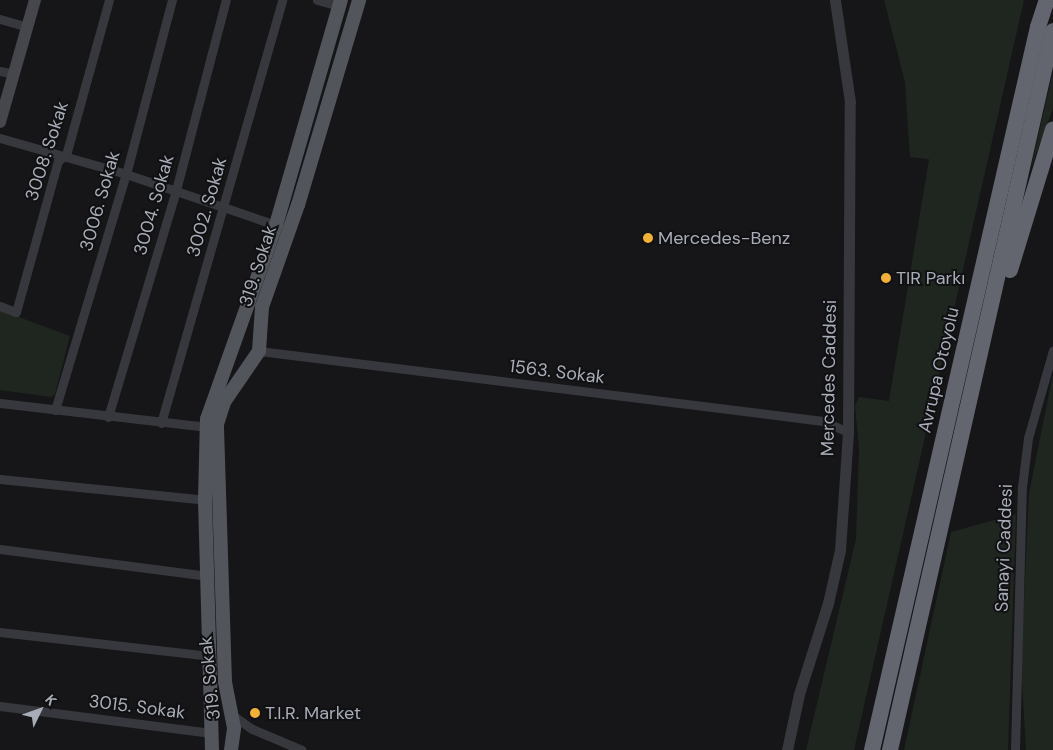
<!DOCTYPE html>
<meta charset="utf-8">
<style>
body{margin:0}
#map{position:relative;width:1053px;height:750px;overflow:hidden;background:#161618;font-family:"DM Sans",sans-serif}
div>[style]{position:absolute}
.green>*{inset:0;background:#1e261f}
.minor>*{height:9px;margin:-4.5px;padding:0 4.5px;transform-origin:4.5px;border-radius:4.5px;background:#37383d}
.tertiary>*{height:11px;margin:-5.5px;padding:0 5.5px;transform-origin:5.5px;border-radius:5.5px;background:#37383d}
.secondary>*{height:12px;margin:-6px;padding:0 6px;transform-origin:6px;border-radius:6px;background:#45474d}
.primary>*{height:14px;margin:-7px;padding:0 7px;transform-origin:7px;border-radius:7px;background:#53555c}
.motorway>*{height:16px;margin:-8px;padding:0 8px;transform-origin:8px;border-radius:8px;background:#63666e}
.dots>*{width:14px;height:14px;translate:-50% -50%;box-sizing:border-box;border:2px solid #111113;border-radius:50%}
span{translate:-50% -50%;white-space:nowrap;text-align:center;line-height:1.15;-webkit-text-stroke:4px #111113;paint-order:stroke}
.street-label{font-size:18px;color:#a8adb8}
.poi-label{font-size:18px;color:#a8adb8}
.left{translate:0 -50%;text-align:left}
.north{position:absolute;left:15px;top:685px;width:50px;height:50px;-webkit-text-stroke:4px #111113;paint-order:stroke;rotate:48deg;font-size:14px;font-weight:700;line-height:20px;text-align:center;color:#a8adb8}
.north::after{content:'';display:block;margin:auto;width:18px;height:22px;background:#a8adb8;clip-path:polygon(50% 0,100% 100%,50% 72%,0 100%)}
</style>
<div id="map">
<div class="green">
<i style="clip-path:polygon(884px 0,1024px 0,854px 750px,806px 750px,856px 539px,859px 448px,855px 406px,859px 397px,889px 401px,929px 159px,910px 157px,905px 82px)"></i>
<i style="clip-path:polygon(1053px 71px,1053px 108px,1031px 168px)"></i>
<i style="clip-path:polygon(0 310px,70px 336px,55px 394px,51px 397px,0 390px)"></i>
<i style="clip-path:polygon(1053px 374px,1053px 750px,1026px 750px,1021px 667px,1029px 493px)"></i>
<i style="clip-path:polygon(1016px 514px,1008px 750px,904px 750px,951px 532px)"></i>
</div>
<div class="minor">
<i style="left:317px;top:0;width:23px;rotate:15deg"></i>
<i style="left:0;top:19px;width:29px;rotate:16deg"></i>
<i style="left:0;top:71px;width:14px;rotate:12deg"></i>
<i style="left:0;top:138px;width:131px;rotate:15.9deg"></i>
<i style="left:126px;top:174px;width:158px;rotate:18.8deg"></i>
<i style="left:0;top:306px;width:17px;rotate:21deg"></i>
<i style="left:16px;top:312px;width:157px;rotate:-74.5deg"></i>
<i style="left:58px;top:161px;width:10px;rotate:-37deg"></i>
<i style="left:66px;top:155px;width:161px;rotate:-74.5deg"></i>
<i style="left:259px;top:351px;width:568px;rotate:7.07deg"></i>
<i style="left:823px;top:421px;width:27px;rotate:24deg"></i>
<i style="left:0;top:403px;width:207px;rotate:6.6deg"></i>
<i style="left:55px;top:410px;width:246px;rotate:-73.3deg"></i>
<i style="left:126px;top:174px;width:180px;rotate:-75.2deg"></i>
<i style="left:108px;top:417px;width:237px;rotate:-73.3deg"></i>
<i style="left:176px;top:190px;width:196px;rotate:-75.3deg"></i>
<i style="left:161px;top:423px;width:440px;rotate:-74deg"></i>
<i style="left:0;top:479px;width:206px;rotate:5.8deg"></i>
<i style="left:0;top:549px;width:210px;rotate:7.4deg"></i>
<i style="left:0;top:632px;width:211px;rotate:6.5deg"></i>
<i style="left:0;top:706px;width:213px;rotate:7.3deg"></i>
<i style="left:232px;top:715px;width:24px;rotate:35deg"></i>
<i style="left:252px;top:729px;width:54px;rotate:22.8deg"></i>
<i style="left:1015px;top:750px;width:263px;rotate:-88.5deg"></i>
<i style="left:1022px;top:487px;width:49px;rotate:-83deg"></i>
<i style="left:1028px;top:438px;width:91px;rotate:-74.1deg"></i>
</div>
<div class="tertiary">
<i style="left:787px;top:750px;width:57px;rotate:-77.9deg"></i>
<i style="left:799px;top:694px;width:96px;rotate:-72.3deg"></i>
<i style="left:828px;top:603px;width:54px;rotate:-77.2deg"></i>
<i style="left:840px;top:550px;width:118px;rotate:-86.1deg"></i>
<i style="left:848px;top:432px;width:330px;rotate:-89.7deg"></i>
<i style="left:850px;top:102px;width:103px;rotate:-98.4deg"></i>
</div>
<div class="secondary">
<i style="left:0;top:122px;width:127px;rotate:-74deg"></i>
</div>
<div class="primary">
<i style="left:212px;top:750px;width:250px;rotate:-91.6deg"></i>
<i style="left:205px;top:500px;width:81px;rotate:-88.6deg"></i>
<i style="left:207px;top:419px;width:206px;rotate:-70.4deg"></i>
<i style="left:276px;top:225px;width:234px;rotate:-73.9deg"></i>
<i style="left:231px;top:750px;width:22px;rotate:-82deg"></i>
<i style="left:234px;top:728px;width:47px;rotate:-101.1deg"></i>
<i style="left:225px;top:682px;width:258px;rotate:-91.8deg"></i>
<i style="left:217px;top:424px;width:23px;rotate:-72deg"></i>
<i style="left:224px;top:402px;width:62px;rotate:-55.5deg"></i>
<i style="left:259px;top:351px;width:44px;rotate:-86.1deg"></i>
<i style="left:262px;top:307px;width:108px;rotate:-70.6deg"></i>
<i style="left:298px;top:205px;width:214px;rotate:-73.4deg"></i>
</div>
<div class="motorway">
<i style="left:1010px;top:270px;width:147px;rotate:-73deg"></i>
<i style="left:872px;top:750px;width:742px;rotate:-77.07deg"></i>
<i style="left:1038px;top:27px;width:28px;rotate:-72deg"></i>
<i style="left:890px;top:750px;width:737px;rotate:-77.23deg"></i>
</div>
<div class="dots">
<i style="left:648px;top:238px;background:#f2b134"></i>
<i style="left:886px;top:278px;background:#f2b134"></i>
<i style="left:255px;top:713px;background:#f2b134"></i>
</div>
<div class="street-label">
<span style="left:47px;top:151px;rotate:-72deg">3008. Sokak</span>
<span style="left:100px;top:201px;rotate:-74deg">3006. Sokak</span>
<span style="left:154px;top:205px;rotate:-74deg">3004. Sokak</span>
<span style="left:207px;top:207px;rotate:-74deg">3002. Sokak</span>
<span style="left:258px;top:266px;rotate:-72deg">319. Sokak</span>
<span style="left:939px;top:370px;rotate:-77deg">Avrupa Otoyolu</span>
<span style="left:557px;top:372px;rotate:7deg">1563. Sokak</span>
<span style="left:829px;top:378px;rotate:-89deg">Mercedes Caddesi</span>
<span style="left:1004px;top:548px;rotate:-88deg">Sanayi Caddesi</span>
<span style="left:210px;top:678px;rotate:-96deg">319. Sokak</span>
<span style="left:137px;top:707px;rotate:7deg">3015. Sokak</span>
</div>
<div class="poi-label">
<span class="left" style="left:658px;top:238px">Mercedes-Benz</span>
<span class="left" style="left:896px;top:278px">TIR Parkı</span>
<span class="left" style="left:265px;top:713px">T.I.R. Market</span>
</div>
<div class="north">K</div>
</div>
